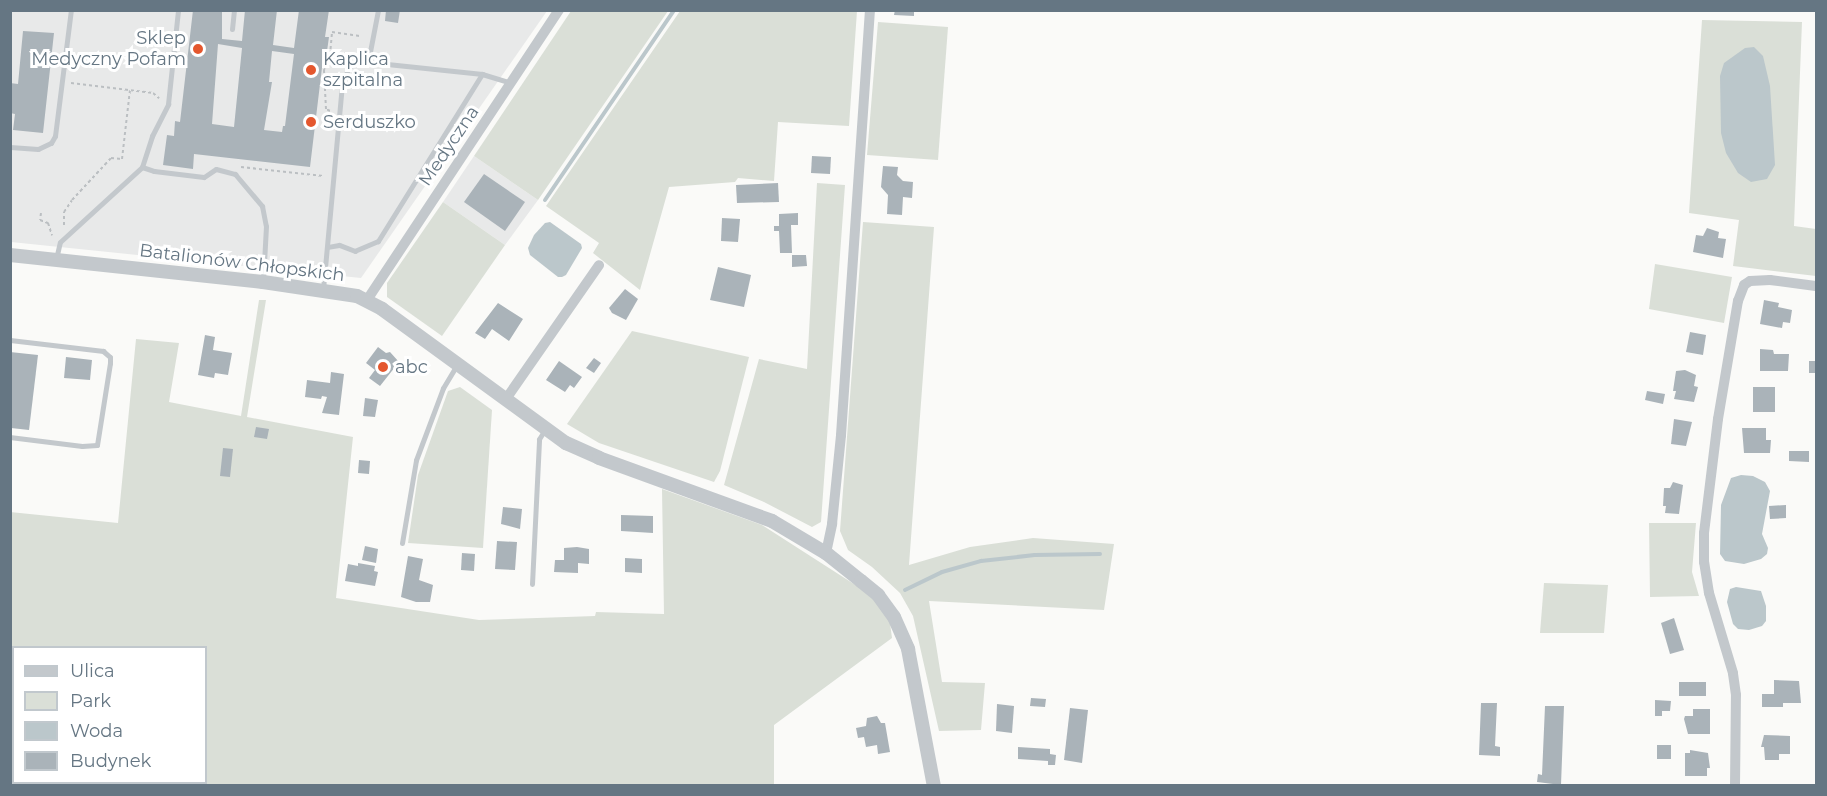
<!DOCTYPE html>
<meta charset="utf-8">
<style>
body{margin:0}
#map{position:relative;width:1827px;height:796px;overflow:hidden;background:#fafaf8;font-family:Montserrat,sans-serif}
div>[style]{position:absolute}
.built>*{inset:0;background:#e8e9e9}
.green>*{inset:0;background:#dadfd7}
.water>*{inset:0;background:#bbc7cb}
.stream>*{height:4px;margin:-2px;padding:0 2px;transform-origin:2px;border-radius:2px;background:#bbc7cb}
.building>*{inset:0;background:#aab3b9}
.path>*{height:2px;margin-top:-1px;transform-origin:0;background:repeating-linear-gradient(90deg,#bbbfc2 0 3px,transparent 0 6px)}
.service>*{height:5px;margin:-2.5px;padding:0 2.5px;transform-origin:2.5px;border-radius:2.5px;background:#c3c8cc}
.minor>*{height:10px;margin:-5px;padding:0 5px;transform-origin:5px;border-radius:5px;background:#c3c8cc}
.tertiary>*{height:14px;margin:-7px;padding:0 7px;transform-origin:7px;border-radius:7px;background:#c3c8cc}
.dots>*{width:16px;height:16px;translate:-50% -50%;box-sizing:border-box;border:3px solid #fff;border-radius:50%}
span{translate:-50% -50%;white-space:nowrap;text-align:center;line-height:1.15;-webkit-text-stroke:6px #fff;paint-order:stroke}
.poi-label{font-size:18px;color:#657683}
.right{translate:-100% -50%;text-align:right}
.left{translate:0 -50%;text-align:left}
.street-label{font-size:18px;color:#657683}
.frame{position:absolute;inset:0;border:12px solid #657683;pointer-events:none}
.legend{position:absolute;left:12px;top:646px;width:195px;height:138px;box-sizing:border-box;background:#fff;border:2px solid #c1c8cd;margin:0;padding:8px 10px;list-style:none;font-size:18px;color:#657683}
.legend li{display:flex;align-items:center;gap:12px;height:30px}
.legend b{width:30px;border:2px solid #c1c8cd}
</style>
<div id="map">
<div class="built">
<i style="clip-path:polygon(10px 11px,547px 11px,361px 278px,11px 242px)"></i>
<i style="clip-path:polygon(474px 156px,538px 200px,505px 245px,443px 202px)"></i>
</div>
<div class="green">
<i style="clip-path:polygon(571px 11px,668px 11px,538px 200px,474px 156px)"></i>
<i style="clip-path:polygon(680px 11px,857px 11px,849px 126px,778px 122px,774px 181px,738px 178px,735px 182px,669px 187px,640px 290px,593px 253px,599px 243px,546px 206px)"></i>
<i style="clip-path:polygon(1702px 20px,1802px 22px,1794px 226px,1816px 229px,1816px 276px,1733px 266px,1739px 220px,1689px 213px)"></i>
<i style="clip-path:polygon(878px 22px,948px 27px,938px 160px,867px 155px)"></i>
<i style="clip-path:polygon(817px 183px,845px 185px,821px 522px,812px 527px,764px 502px,724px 485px,759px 359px,807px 369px)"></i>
<i style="clip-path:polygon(443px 202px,505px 245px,442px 336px,387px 297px,387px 283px)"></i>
<i style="clip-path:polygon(863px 222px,934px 227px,909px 565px,970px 547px,1033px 538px,1114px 544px,1104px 610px,929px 601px,942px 682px,985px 683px,981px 730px,939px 731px,913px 616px,900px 593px,872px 567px,848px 550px,840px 531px)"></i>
<i style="clip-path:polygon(1655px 264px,1732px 277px,1724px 323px,1649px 309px)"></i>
<i style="clip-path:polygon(259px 300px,266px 300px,247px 417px,353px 437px,336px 598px,479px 620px,595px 616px,596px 612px,664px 614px,662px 489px,762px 525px,857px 586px,878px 603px,890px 623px,892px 638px,774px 725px,774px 785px,105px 785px,106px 782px,206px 782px,206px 648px,11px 647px,10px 512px,118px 523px,136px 339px,179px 343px,169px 402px,241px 416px)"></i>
<i style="clip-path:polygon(632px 331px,749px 357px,720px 471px,714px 482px,599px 443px,567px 424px)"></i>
<i style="clip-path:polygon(460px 387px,492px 410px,483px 548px,408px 543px,418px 475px,448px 391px)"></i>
<i style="clip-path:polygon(1649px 523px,1696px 523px,1692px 572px,1699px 596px,1650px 597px)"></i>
<i style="clip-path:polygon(1544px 583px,1608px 585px,1604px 633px,1540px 633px)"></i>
</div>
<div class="water">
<i style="clip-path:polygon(1754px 47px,1763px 56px,1770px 86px,1775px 165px,1767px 179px,1751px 182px,1738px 173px,1726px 153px,1721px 133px,1720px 76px,1724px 63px,1745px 48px)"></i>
<i style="clip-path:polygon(550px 222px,581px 244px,582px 248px,566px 275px,562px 277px,558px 277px,530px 255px,528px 248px,534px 235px,545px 223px)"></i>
<i style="clip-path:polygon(1741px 475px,1753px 476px,1765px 482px,1770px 491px,1762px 534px,1768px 548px,1767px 554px,1761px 559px,1744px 564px,1725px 561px,1720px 554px,1721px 505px,1731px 478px)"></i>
<i style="clip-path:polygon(1736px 587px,1761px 591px,1766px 606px,1766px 621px,1762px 626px,1749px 630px,1738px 629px,1733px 624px,1727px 602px,1730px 589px)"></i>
</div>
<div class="stream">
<i style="left:545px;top:200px;width:230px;rotate:-55.8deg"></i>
<i style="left:905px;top:590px;width:41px;rotate:-25.9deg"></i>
<i style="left:942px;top:572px;width:41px;rotate:-15.8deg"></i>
<i style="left:981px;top:561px;width:54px;rotate:-6.3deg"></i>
<i style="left:1035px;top:555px;width:65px;rotate:-0.9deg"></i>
</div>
<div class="building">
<i style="clip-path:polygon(evenodd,193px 10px,222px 10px,222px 39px,242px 41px,245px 10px,277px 10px,273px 45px,294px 48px,299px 10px,329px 10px,325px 37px,329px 37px,327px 51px,324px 51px,310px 167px,194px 154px,193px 169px,163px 165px,167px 135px,174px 136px,175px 121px,180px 122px,193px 10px,218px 44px,242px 48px,234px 127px,212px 124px,218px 44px,193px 10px,272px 51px,294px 54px,285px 126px,283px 126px,282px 132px,264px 130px,272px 82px,269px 82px,272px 51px)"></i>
<i style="clip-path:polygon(386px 10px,400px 10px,398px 23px,385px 21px)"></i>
<i style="clip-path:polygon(895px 10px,914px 10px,914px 16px,894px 15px)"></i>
<i style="clip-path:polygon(23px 31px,54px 33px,43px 133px,13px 130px,15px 114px,10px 113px,10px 83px,18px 84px)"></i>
<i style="clip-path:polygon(812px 156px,831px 157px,830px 174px,811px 173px)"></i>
<i style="clip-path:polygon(883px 166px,898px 167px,897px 175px,903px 181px,913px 182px,912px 198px,903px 197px,902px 215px,887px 214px,888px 195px,881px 187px)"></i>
<i style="clip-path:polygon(484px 174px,525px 202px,505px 231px,464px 202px)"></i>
<i style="clip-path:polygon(778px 183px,779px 202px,737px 203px,736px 185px)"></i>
<i style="clip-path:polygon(798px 213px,798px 225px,791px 225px,792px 253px,780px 253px,779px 231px,774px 231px,774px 226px,779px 226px,779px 214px)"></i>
<i style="clip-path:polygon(722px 218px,740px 219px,738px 242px,721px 241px)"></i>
<i style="clip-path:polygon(1707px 228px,1719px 232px,1718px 238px,1726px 239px,1723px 258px,1693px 252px,1696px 235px,1703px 236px)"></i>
<i style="clip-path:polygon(792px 255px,806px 255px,807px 266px,792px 267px)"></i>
<i style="clip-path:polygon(718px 267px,751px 275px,744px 307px,710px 300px)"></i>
<i style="clip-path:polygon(625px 289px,638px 299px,626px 320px,612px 313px,609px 308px)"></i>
<i style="clip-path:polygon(1764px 300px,1779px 303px,1778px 307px,1792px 310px,1790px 323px,1783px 322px,1782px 328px,1760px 324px)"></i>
<i style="clip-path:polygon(498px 303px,523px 319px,509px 341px,492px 329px,485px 339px,475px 333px)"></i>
<i style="clip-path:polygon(1690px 332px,1706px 335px,1703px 355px,1686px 352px)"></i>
<i style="clip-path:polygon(205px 335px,215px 337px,213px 350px,232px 353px,228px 375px,215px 373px,214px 378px,198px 375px)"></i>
<i style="clip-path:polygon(378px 347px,386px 353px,390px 352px,399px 362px,380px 386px,369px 378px,375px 370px,366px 363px)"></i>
<i style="clip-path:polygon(1760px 349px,1773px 350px,1774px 354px,1789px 354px,1788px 371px,1760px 371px)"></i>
<i style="clip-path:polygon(10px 352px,38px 355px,29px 430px,11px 428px)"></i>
<i style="clip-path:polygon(66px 357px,92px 360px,90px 380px,64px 378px)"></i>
<i style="clip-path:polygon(594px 358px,601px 363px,594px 373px,586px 368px)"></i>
<i style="clip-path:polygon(559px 361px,582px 377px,574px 388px,570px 385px,565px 392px,546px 380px)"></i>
<i style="clip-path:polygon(1809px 361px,1816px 361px,1816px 373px,1809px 373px)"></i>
<i style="clip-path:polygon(1685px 370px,1696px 375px,1694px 386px,1698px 387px,1694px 402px,1674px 399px,1676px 391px,1673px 391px,1676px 371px)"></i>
<i style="clip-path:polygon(331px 372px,344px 374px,339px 415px,322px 413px,327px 397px,322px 396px,321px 399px,305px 397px,307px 380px,330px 383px)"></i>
<i style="clip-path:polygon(1753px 387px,1775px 387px,1775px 412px,1753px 412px)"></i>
<i style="clip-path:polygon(1647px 391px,1665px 394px,1663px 404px,1645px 400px)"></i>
<i style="clip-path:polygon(365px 398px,378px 400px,375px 417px,363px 416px)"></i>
<i style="clip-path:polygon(1674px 419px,1692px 422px,1686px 446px,1671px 444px)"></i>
<i style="clip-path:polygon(256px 427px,269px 429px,267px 439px,254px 437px)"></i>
<i style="clip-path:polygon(1742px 428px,1766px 428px,1766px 440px,1771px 440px,1770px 453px,1744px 453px)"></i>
<i style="clip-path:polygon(223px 448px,233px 449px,230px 477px,220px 476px)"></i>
<i style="clip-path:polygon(1789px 451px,1809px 451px,1809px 462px,1789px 461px)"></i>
<i style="clip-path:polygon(359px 460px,370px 461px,369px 474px,358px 473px)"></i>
<i style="clip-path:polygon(1673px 482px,1683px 485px,1679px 514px,1665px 513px,1666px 506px,1663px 506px,1664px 488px,1670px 488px)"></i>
<i style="clip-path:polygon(1786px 505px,1786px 518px,1770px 519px,1769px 506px)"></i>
<i style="clip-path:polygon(503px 507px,522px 509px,520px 529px,501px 524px)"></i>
<i style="clip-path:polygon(621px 515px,653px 516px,653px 533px,621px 531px)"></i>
<i style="clip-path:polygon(497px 541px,517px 542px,515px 570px,495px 569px)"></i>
<i style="clip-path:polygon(365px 546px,378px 549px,376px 563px,362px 560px)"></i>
<i style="clip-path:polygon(577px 547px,589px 549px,589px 564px,578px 563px,578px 573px,554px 572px,555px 560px,564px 560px,564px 548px)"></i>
<i style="clip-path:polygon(462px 553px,475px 554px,474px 571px,461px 570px)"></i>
<i style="clip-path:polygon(408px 556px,423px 559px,419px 580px,433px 585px,430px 602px,416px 602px,401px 597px)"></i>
<i style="clip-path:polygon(625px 558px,642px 559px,642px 573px,625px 572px)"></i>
<i style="clip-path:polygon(358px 563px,375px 566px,374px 571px,378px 572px,375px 586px,345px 581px,348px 564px,358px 566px)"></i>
<i style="clip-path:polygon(1674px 618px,1684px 650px,1670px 654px,1661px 623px)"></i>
<i style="clip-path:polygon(1774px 680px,1799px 681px,1801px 703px,1783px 703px,1783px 707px,1762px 707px,1762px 694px,1774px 694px)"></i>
<i style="clip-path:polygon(1679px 682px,1706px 682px,1706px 696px,1679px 696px)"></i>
<i style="clip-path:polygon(1031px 698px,1046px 699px,1045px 707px,1030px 706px)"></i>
<i style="clip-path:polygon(1655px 700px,1671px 701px,1670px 711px,1662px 711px,1662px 716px,1655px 716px)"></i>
<i style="clip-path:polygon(1481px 703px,1497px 703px,1495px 746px,1500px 747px,1500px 756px,1479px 755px)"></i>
<i style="clip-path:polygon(997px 704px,1014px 706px,1012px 733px,996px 731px)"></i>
<i style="clip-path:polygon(1545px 706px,1564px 706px,1561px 785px,1537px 782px,1538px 774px,1542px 775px)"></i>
<i style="clip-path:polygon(1070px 708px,1088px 710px,1082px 763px,1064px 760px)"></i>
<i style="clip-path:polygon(1693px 709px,1710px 709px,1710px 734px,1688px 734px,1684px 719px,1685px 716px,1693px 716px)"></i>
<i style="clip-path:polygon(877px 716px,881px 723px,885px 723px,890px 752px,878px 754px,877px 745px,866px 747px,864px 737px,858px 738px,856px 728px,866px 726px,867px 718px)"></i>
<i style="clip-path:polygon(1764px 735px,1790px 736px,1790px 754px,1779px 754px,1779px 760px,1765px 760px,1764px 747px,1761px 747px)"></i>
<i style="clip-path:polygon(1657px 745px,1671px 745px,1671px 759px,1657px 759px)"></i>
<i style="clip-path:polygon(1018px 747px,1050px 749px,1050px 754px,1056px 755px,1055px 765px,1048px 765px,1048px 761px,1018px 759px)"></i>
<i style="clip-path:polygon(1690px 750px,1708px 753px,1710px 768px,1707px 768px,1707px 776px,1685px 776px,1685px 753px,1690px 753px)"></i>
</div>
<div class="path">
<i style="left:71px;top:83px;width:83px;rotate:7deg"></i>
<i style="left:153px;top:93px;width:8px;rotate:40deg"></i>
<i style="left:330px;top:111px;width:4px;rotate:-153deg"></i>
<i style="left:326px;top:109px;width:38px;rotate:-93deg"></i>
<i style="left:324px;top:71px;width:16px;rotate:-83deg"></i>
<i style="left:326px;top:55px;width:4px"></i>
<i style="left:330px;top:55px;width:23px;rotate:-85deg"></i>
<i style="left:332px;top:32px;width:28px;rotate:8deg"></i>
<i style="left:241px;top:167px;width:83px;rotate:6.2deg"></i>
<i style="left:41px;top:213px;width:7px;rotate:98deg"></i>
<i style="left:40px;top:220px;width:9px;rotate:21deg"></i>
<i style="left:48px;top:223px;width:13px;rotate:72deg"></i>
<i style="left:64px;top:225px;width:13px;rotate:-90deg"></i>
<i style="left:64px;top:212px;width:14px;rotate:-56deg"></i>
<i style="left:72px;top:200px;width:57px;rotate:-47.1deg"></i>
<i style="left:111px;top:158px;width:11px;rotate:5deg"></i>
<i style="left:122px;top:159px;width:69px;rotate:-83.4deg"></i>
</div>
<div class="service">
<i style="left:232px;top:29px;width:19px;rotate:-84deg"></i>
<i style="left:368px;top:62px;width:53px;rotate:-79.1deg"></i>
<i style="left:482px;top:74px;width:30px;rotate:17deg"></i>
<i style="left:10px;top:147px;width:28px;rotate:4deg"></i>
<i style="left:38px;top:149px;width:14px;rotate:-25deg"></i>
<i style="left:51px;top:143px;width:8px;rotate:-60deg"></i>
<i style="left:55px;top:136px;width:127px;rotate:-82.8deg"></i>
<i style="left:142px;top:167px;width:33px;rotate:-72deg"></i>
<i style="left:152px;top:136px;width:36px;rotate:-63deg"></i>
<i style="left:168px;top:104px;width:95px;rotate:-83.9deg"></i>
<i style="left:56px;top:259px;width:17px;rotate:-77deg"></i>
<i style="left:60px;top:242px;width:111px;rotate:-42.4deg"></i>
<i style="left:142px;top:167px;width:13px;rotate:18deg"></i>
<i style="left:154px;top:171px;width:50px;rotate:6.8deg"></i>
<i style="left:204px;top:177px;width:14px;rotate:-34deg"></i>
<i style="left:216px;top:169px;width:20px;rotate:15deg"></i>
<i style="left:235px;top:174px;width:42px;rotate:49.8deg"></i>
<i style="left:262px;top:206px;width:20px;rotate:79deg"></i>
<i style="left:266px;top:226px;width:55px;rotate:93.1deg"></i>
<i style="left:323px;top:289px;width:204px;rotate:-84.7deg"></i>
<i style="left:342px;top:86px;width:18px;rotate:-71deg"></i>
<i style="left:348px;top:69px;width:7px;rotate:-45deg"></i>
<i style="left:353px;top:64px;width:15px;rotate:-8deg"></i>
<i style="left:368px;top:62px;width:115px;rotate:6deg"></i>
<i style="left:482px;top:74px;width:197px;rotate:121.9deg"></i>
<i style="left:378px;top:241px;width:25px;rotate:157deg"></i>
<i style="left:355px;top:251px;width:17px;rotate:-159deg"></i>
<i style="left:339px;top:245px;width:11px;rotate:170deg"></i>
<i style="left:10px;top:340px;width:94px;rotate:6.7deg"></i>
<i style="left:103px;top:351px;width:9px;rotate:41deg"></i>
<i style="left:110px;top:357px;width:6px;rotate:90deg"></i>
<i style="left:110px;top:363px;width:83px;rotate:99deg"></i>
<i style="left:97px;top:445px;width:15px;rotate:176deg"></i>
<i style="left:82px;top:446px;width:73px;rotate:-172.9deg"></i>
<i style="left:402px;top:543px;width:84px;rotate:-80.4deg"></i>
<i style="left:416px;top:460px;width:77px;rotate:-69.4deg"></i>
<i style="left:443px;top:388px;width:27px;rotate:-59deg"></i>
<i style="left:532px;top:584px;width:145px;rotate:-87.2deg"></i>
<i style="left:539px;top:439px;width:13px;rotate:-58deg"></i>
<i style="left:10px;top:679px;width:4px"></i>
</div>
<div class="minor">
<i style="left:367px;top:300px;width:348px;rotate:-56.5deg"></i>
<i style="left:506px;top:399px;width:163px;rotate:-55.2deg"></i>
<i style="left:826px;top:553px;width:30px;rotate:-78deg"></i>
<i style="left:832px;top:524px;width:89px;rotate:-84.2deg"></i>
<i style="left:841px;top:435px;width:426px;rotate:-86.1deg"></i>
<i style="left:1735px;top:786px;width:91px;rotate:-89.4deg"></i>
<i style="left:1736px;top:695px;width:22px;rotate:-98deg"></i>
<i style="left:1733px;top:673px;width:84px;rotate:-106.7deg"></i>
<i style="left:1709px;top:593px;width:31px;rotate:-99deg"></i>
<i style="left:1704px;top:562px;width:29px;rotate:-90deg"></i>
<i style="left:1704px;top:533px;width:115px;rotate:-83deg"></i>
<i style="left:1718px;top:419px;width:120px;rotate:-80.4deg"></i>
<i style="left:1738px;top:301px;width:17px;rotate:-69deg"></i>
<i style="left:1744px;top:285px;width:7px;rotate:-34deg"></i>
<i style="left:1750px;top:281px;width:20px;rotate:-3deg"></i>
<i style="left:1770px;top:280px;width:46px;rotate:7.4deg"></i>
</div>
<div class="tertiary">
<i style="left:10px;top:255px;width:254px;rotate:6.1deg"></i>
<i style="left:263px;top:282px;width:95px;rotate:8.5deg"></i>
<i style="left:357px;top:296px;width:28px;rotate:27deg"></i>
<i style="left:382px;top:309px;width:228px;rotate:36.1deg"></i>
<i style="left:566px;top:443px;width:36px;rotate:24deg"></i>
<i style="left:599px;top:458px;width:184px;rotate:20deg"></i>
<i style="left:772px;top:521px;width:63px;rotate:30.7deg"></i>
<i style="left:826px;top:553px;width:45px;rotate:38.7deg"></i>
<i style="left:861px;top:581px;width:22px;rotate:39deg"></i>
<i style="left:878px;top:595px;width:27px;rotate:54deg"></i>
<i style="left:894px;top:617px;width:35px;rotate:66deg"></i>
<i style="left:908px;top:649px;width:139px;rotate:79.3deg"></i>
</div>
<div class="dots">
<i style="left:198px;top:49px;background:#e4572e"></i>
<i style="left:311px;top:70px;background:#e4572e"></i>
<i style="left:311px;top:122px;background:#e4572e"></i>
<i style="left:383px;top:367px;background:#e4572e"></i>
</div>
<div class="poi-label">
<span class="right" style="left:186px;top:49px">Sklep<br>Medyczny Pofam</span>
<span class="left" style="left:323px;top:70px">Kaplica<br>szpitalna</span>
<span class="left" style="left:323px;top:122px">Serduszko</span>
<span class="left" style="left:395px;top:367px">abc</span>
</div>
<div class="street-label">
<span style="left:449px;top:146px;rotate:-56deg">Medyczna</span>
<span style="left:242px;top:263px;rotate:7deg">Batalionów Chłopskich</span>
</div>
<div class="frame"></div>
<ul class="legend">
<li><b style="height:8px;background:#c3c8cc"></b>Ulica</li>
<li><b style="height:16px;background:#dadfd7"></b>Park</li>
<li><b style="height:16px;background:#bbc7cb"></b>Woda</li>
<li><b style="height:16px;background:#aab3b9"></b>Budynek</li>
</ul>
</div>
